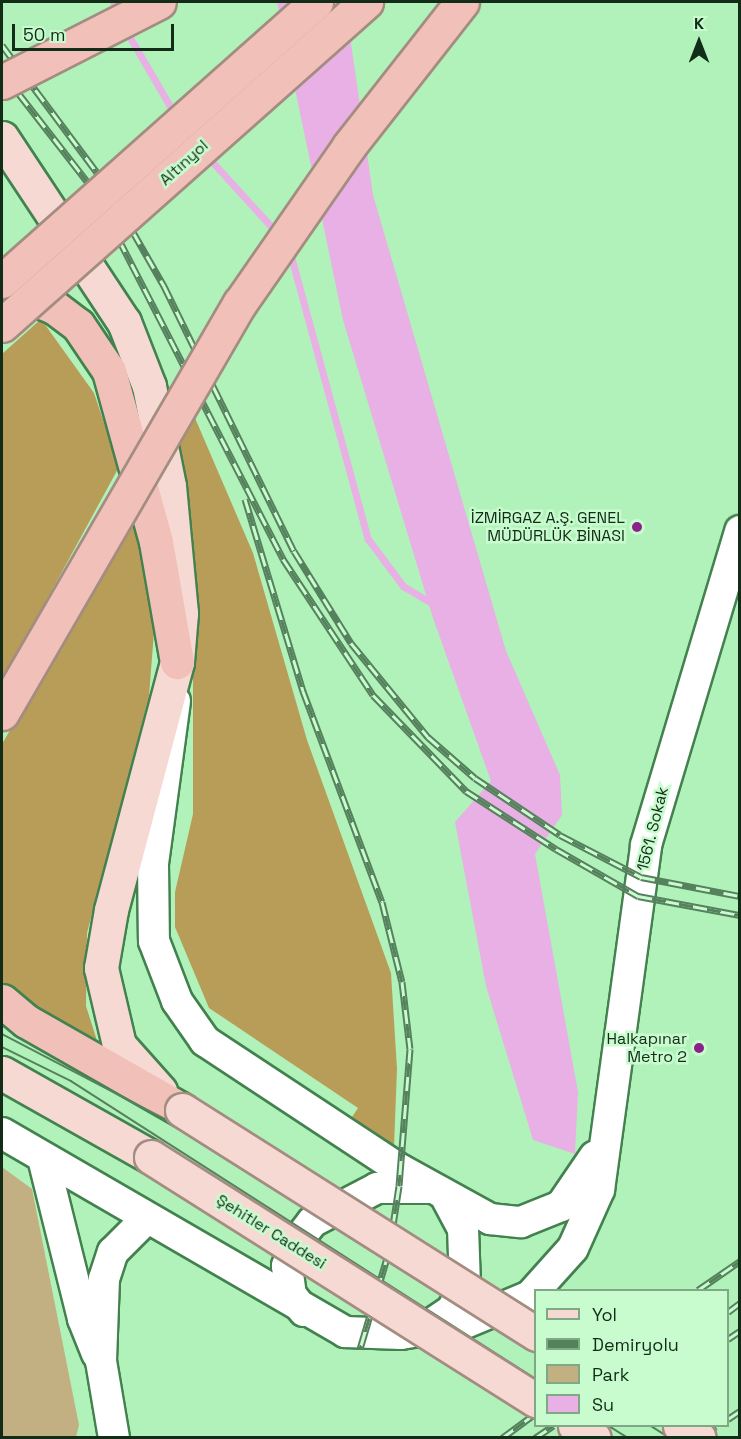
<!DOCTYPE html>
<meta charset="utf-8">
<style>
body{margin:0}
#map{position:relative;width:741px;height:1439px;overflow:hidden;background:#b0f2ba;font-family:"Space Grotesk",sans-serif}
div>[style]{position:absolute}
.green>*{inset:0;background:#c2b083}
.forest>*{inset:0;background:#b89d58}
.water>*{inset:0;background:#e8b0e4}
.stream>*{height:7px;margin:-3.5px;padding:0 3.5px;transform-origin:3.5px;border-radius:3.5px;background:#e8b0e4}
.roads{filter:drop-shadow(2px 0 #43814f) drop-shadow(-2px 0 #43814f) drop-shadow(0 2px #43814f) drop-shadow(0 -2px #43814f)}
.secondary>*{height:30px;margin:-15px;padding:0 15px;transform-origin:15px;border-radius:15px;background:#fff}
.primary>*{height:33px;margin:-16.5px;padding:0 16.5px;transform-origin:16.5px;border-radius:16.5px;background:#f7d9d4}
.highway>*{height:33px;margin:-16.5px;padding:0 16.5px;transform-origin:16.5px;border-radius:16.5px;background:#f1c0b8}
.tram>*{height:1.5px;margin:-0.75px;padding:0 0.75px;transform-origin:0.75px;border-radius:0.75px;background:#56815d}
.rail>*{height:7px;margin-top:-3.5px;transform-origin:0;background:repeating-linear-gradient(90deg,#c8fccf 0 14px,#56815d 0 28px);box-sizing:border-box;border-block:2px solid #56815d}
.bridges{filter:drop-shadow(2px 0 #a38c80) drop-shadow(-2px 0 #a38c80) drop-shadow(0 2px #a38c80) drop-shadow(0 -2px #a38c80)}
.primary-bridge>*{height:33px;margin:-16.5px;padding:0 16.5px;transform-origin:16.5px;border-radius:16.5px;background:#f7d9d4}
.highway-bridge>*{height:33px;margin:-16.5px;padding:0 16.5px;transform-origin:16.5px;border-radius:16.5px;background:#f1c0b8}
.dots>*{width:16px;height:16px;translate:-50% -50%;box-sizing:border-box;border:3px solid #c8fccf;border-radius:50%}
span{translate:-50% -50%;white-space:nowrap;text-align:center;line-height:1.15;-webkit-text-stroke:5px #c8fccf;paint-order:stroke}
.street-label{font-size:16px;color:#122c17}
.poi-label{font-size:16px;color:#122c17}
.right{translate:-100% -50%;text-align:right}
.frame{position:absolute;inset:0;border:3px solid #122c17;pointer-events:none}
.legend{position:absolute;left:534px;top:1289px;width:195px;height:138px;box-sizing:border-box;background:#c8fccf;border:2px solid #7fa985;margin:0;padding:8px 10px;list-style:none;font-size:18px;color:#122c17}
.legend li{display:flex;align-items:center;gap:12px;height:30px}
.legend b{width:30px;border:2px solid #7fa985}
.north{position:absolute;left:669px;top:12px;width:60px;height:60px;-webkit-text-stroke:4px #c8fccf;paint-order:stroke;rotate:0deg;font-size:16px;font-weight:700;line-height:24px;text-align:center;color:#122c17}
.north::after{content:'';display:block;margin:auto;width:21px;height:27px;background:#122c17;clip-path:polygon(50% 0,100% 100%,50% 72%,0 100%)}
.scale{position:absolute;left:12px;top:24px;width:162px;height:27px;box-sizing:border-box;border:3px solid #122c17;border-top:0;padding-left:8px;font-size:18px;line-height:21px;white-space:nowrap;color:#122c17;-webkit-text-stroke:4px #c8fccf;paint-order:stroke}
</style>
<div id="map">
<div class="green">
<i style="clip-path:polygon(2px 1167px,32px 1189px,79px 1425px,76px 1437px,2px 1437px)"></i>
</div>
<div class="forest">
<i style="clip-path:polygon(41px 319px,94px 393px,119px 467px,2px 682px,2px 354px)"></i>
<i style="clip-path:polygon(195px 418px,253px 553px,307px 740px,391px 973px,397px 1069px,394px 1147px,352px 1117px,358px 1108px,209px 1008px,175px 927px,175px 892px,193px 814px,193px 533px,172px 449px)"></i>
<i style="clip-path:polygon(132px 520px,141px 543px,154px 632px,149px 696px,87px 933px,86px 1006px,100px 1050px,24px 1006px,2px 983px,2px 744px)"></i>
</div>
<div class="water">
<i style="clip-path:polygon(277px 2px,345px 2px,373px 195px,506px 651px,560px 775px,562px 815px,535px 854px,578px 1092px,575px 1154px,533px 1140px,486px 986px,455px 822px,491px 781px,433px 618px,343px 320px)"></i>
</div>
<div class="stream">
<i style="left:113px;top:2px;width:12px;rotate:66deg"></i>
<i style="left:125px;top:29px;width:99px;rotate:59.8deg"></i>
<i style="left:206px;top:155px;width:105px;rotate:47.7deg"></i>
<i style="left:289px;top:249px;width:301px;rotate:74.8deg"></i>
<i style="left:368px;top:539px;width:59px;rotate:53.3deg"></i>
<i style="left:403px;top:586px;width:37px;rotate:31deg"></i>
</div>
<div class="roads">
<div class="secondary">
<i style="left:175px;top:701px;width:164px;rotate:97.7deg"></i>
<i style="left:153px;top:864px;width:77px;rotate:89.3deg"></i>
<i style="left:154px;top:941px;width:64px;rotate:69deg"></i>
<i style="left:177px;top:1001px;width:49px;rotate:55deg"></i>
<i style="left:205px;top:1041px;width:235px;rotate:33.4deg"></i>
<i style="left:401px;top:1170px;width:102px;rotate:28.8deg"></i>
<i style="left:490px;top:1219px;width:31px;rotate:6deg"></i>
<i style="left:521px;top:1222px;width:43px;rotate:-21.8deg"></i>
<i style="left:561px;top:1206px;width:60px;rotate:-55.8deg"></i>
<i style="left:2px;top:1133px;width:397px;rotate:30.1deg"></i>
<i style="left:345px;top:1332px;width:56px;rotate:2deg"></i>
<i style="left:401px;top:1334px;width:63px;rotate:-9.2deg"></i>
<i style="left:463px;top:1324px;width:73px;rotate:-22.7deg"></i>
<i style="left:530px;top:1296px;width:64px;rotate:-48.1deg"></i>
<i style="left:573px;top:1248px;width:64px;rotate:-65.9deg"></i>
<i style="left:599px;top:1190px;width:348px;rotate:-82.2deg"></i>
<i style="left:646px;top:845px;width:328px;rotate:-73.3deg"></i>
<i style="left:43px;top:1158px;width:166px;rotate:76deg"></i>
<i style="left:83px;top:1319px;width:37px;rotate:68deg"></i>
<i style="left:304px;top:1311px;width:21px;rotate:-129deg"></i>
<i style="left:291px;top:1295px;width:29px;rotate:-98deg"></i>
<i style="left:287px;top:1266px;width:23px;rotate:-70deg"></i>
<i style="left:295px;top:1244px;width:28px;rotate:-52deg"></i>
<i style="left:312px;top:1222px;width:73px;rotate:-27.6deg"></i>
<i style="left:377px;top:1188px;width:52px"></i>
<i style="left:424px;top:1329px;width:34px;rotate:-34deg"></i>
<i style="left:452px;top:1310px;width:28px;rotate:-63deg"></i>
<i style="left:465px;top:1285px;width:56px;rotate:-92deg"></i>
<i style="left:463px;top:1229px;width:38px;rotate:-118deg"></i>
<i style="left:114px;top:1438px;width:78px;rotate:-99.6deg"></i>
<i style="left:101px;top:1361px;width:82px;rotate:-87.9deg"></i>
<i style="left:104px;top:1279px;width:28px;rotate:-72deg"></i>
<i style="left:113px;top:1252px;width:47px;rotate:-45deg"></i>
</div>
<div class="primary">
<i style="left:2px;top:138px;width:221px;rotate:56.5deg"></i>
<i style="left:124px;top:322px;width:69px;rotate:68.7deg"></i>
<i style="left:149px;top:386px;width:102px;rotate:78.7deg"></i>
<i style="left:169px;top:486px;width:128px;rotate:84.6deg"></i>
<i style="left:181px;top:613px;width:49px;rotate:94.7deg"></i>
<i style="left:177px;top:662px;width:257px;rotate:104.9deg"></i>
<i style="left:111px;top:910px;width:59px;rotate:99.8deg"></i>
<i style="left:101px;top:968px;width:79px;rotate:76.8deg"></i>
<i style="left:119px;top:1045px;width:62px;rotate:48.3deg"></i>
<i style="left:2px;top:1073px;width:171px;rotate:29.4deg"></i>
</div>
<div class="highway">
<i style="left:9px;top:289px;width:48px;rotate:21.8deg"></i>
<i style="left:54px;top:307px;width:30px;rotate:37deg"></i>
<i style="left:78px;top:325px;width:55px;rotate:56deg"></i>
<i style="left:109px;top:371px;width:177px;rotate:74.6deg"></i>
<i style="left:156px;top:542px;width:122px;rotate:80.1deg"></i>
<i style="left:2px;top:1001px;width:31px;rotate:40deg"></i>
<i style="left:26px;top:1021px;width:180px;rotate:29.7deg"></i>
</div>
</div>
<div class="tram">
<i style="left:2px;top:1034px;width:193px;rotate:27.5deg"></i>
<i style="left:173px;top:1123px;width:430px;rotate:32.4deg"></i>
<i style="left:2px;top:1047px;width:77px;rotate:26.2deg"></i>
<i style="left:71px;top:1081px;width:552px;rotate:32.65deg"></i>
<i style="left:609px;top:1426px;width:22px;rotate:32deg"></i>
<i style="left:651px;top:1426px;width:22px;rotate:32deg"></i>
</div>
<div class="rail">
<i style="left:2px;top:45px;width:172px;rotate:53.3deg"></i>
<i style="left:105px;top:183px;width:119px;rotate:60.2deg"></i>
<i style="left:164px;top:286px;width:295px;rotate:63.9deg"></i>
<i style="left:294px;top:551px;width:108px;rotate:58.2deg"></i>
<i style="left:351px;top:643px;width:122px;rotate:50.7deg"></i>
<i style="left:428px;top:737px;width:62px;rotate:41.1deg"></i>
<i style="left:475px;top:778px;width:102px;rotate:33.8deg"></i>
<i style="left:560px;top:835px;width:91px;rotate:27.4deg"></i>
<i style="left:641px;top:877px;width:101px;rotate:10.9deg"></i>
<i style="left:2px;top:72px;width:148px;rotate:52.1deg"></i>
<i style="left:93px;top:189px;width:416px;rotate:62.8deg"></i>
<i style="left:283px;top:559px;width:163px;rotate:56.5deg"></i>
<i style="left:373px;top:695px;width:134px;rotate:45.9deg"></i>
<i style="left:466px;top:791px;width:107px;rotate:32.8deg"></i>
<i style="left:556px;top:849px;width:95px;rotate:29.8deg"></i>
<i style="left:638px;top:896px;width:104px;rotate:10.6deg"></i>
<i style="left:245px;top:499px;width:201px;rotate:73.2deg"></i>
<i style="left:303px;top:691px;width:225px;rotate:69.5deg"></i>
<i style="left:382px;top:902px;width:82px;rotate:76deg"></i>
<i style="left:402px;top:982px;width:67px;rotate:83.2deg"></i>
<i style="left:410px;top:1049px;width:137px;rotate:94.6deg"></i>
<i style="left:399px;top:1186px;width:66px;rotate:98.7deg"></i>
<i style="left:389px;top:1251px;width:102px;rotate:106.5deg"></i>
<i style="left:698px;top:1290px;width:51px;rotate:-34.6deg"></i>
<i style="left:728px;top:1312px;width:15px;rotate:-37deg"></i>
<i style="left:728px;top:1339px;width:14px;rotate:-34deg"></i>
<i style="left:728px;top:1419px;width:14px;rotate:-34deg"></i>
<i style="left:502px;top:1438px;width:42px;rotate:-36.3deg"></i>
<i style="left:535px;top:1438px;width:22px;rotate:-34deg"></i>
<i style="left:580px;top:1438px;width:22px;rotate:-34deg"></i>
<i style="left:697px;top:1438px;width:22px;rotate:-32deg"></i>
</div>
<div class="bridges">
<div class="primary-bridge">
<i style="left:182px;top:1110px;width:419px;rotate:32.3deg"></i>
<i style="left:151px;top:1157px;width:455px;rotate:32.3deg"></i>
<i style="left:575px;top:1426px;width:22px;rotate:32deg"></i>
<i style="left:680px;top:1426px;width:22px;rotate:32deg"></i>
</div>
<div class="highway-bridge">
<i style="left:2px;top:82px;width:176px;rotate:-27deg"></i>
<i style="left:2px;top:281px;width:420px;rotate:-41.6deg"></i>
<i style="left:2px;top:325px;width:487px;rotate:-41.6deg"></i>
<i style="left:2px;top:713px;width:474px;rotate:-59.9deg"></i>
<i style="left:240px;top:303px;width:191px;rotate:-55.2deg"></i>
<i style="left:349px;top:146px;width:183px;rotate:-51.9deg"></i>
</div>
</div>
<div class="dots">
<i style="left:637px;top:527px;background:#8a2288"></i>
<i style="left:699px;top:1048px;background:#8a2288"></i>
</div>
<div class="street-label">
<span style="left:184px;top:163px;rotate:-42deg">Altınyol</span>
<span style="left:653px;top:829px;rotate:-76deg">1561. Sokak</span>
<span style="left:271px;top:1232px;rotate:32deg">Şehitler Caddesi</span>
</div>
<div class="poi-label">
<span class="right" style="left:625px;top:527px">İZMİRGAZ A.Ş. GENEL<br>MÜDÜRLÜK BİNASI</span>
<span class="right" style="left:687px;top:1048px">Halkapınar<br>Metro 2</span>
</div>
<div class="frame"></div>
<ul class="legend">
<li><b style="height:8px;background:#f7d9d4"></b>Yol</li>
<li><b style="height:8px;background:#56815d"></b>Demiryolu</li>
<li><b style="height:16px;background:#c2b083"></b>Park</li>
<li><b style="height:16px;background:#e8b0e4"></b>Su</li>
</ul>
<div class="north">K</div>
<div class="scale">50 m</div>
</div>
